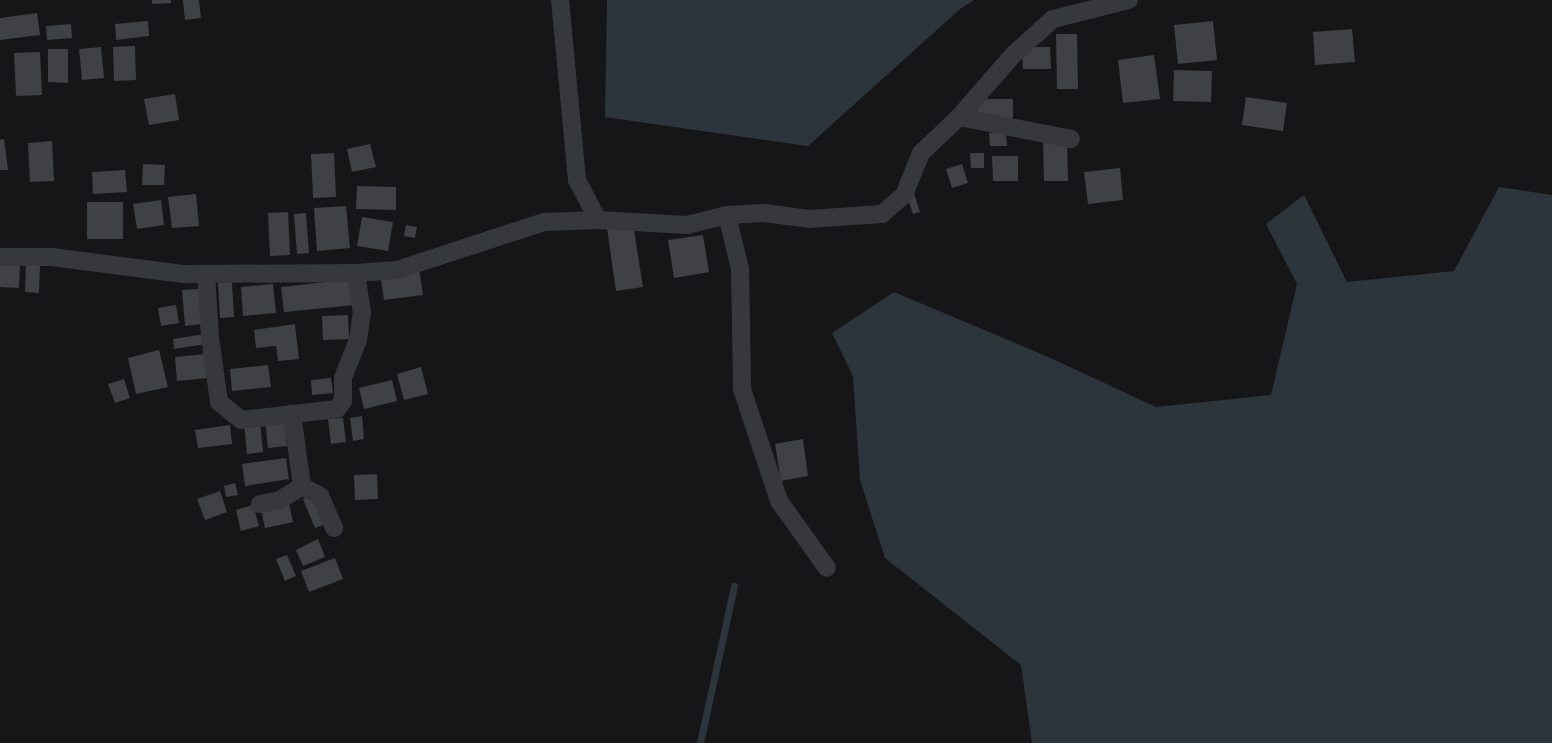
<!DOCTYPE html>
<style>
body{margin:0}
#map{position:relative;width:1552px;height:743px;overflow:hidden;background:#161618;font-family:Jost,sans-serif}
div>[style]{position:absolute}
.water>*{inset:0;background:#2c353c}
.stream>*{height:7px;margin:-3.5px;padding:0 3.5px;transform-origin:3.5px;border-radius:3.5px;background:#2c353c}
.building>*{inset:0;background:#404145}
.street>*{height:18px;margin:-9px;padding:0 9px;transform-origin:9px;border-radius:9px;background:#37383d}
span{translate:-50% -50%;white-space:nowrap;text-align:center;line-height:1.15;-webkit-text-stroke:4px #111113;paint-order:stroke}
</style>
<div id="map">
<div class="water">
<i style="clip-path:polygon(607px 0,974px 0,960px 9px,808px 146px,605px 117px)"></i>
<i style="clip-path:polygon(1499px 187px,1552px 195px,1552px 743px,1032px 743px,1021px 665px,885px 558px,860px 480px,853px 376px,832px 333px,894px 292px,1046px 356px,1156px 407px,1271px 395px,1297px 284px,1266px 224px,1304px 195px,1347px 282px,1454px 271px)"></i>
</div>
<div class="stream">
<i style="left:700px;top:743px;width:161px;rotate:-77.8deg"></i>
</div>
<div class="building">
<i style="clip-path:polygon(152px 0,171px 0,171px 3px,152px 4px)"></i>
<i style="clip-path:polygon(183px 0,199px 0,201px 18px,185px 20px)"></i>
<i style="clip-path:polygon(37px 13px,40px 35px,0 40px,0 18px)"></i>
<i style="clip-path:polygon(148px 21px,149px 36px,116px 40px,115px 24px)"></i>
<i style="clip-path:polygon(1213px 21px,1217px 60px,1178px 64px,1174px 25px)"></i>
<i style="clip-path:polygon(71px 24px,72px 38px,47px 40px,46px 26px)"></i>
<i style="clip-path:polygon(1352px 29px,1355px 62px,1315px 65px,1313px 32px)"></i>
<i style="clip-path:polygon(1056px 34px,1077px 34px,1078px 89px,1057px 89px)"></i>
<i style="clip-path:polygon(135px 46px,136px 80px,114px 81px,113px 47px)"></i>
<i style="clip-path:polygon(101px 47px,104px 78px,82px 80px,79px 49px)"></i>
<i style="clip-path:polygon(1022px 47px,1050px 47px,1051px 69px,1023px 69px)"></i>
<i style="clip-path:polygon(48px 49px,68px 49px,68px 83px,48px 82px)"></i>
<i style="clip-path:polygon(40px 52px,42px 95px,16px 96px,14px 53px)"></i>
<i style="clip-path:polygon(1154px 55px,1160px 99px,1123px 103px,1118px 60px)"></i>
<i style="clip-path:polygon(1174px 70px,1212px 71px,1211px 102px,1173px 101px)"></i>
<i style="clip-path:polygon(175px 94px,179px 120px,149px 125px,144px 99px)"></i>
<i style="clip-path:polygon(1246px 97px,1287px 103px,1283px 131px,1242px 125px)"></i>
<i style="clip-path:polygon(977px 99px,1013px 99px,1013px 119px,977px 119px)"></i>
<i style="clip-path:polygon(989px 133px,1006px 133px,1007px 146px,990px 146px)"></i>
<i style="clip-path:polygon(4px 139px,8px 170px,0 170px,0 140px)"></i>
<i style="clip-path:polygon(1043px 140px,1067px 140px,1068px 181px,1044px 181px)"></i>
<i style="clip-path:polygon(52px 141px,54px 181px,30px 182px,28px 143px)"></i>
<i style="clip-path:polygon(370px 144px,376px 167px,352px 172px,347px 149px)"></i>
<i style="clip-path:polygon(334px 153px,336px 197px,313px 198px,311px 154px)"></i>
<i style="clip-path:polygon(970px 153px,984px 153px,984px 168px,971px 168px)"></i>
<i style="clip-path:polygon(992px 156px,1018px 156px,1018px 181px,993px 181px)"></i>
<i style="clip-path:polygon(143px 164px,165px 165px,164px 185px,142px 185px)"></i>
<i style="clip-path:polygon(962px 164px,968px 183px,952px 188px,946px 169px)"></i>
<i style="clip-path:polygon(1120px 168px,1123px 200px,1088px 204px,1084px 172px)"></i>
<i style="clip-path:polygon(125px 170px,127px 192px,93px 194px,92px 172px)"></i>
<i style="clip-path:polygon(357px 186px,396px 187px,396px 210px,356px 209px)"></i>
<i style="clip-path:polygon(913px 191px,920px 212px,913px 214px,906px 193px)"></i>
<i style="clip-path:polygon(196px 194px,199px 226px,172px 228px,168px 197px)"></i>
<i style="clip-path:polygon(161px 200px,164px 225px,137px 229px,133px 204px)"></i>
<i style="clip-path:polygon(87px 202px,123px 202px,123px 239px,87px 239px)"></i>
<i style="clip-path:polygon(346px 206px,350px 248px,317px 251px,314px 208px)"></i>
<i style="clip-path:polygon(288px 212px,290px 255px,270px 256px,268px 213px)"></i>
<i style="clip-path:polygon(306px 213px,309px 253px,297px 254px,294px 214px)"></i>
<i style="clip-path:polygon(362px 217px,393px 222px,388px 251px,357px 246px)"></i>
<i style="clip-path:polygon(633px 224px,643px 287px,616px 291px,607px 228px)"></i>
<i style="clip-path:polygon(406px 225px,417px 227px,415px 238px,404px 236px)"></i>
<i style="clip-path:polygon(703px 235px,709px 272px,674px 278px,668px 240px)"></i>
<i style="clip-path:polygon(0 262px,20px 263px,19px 288px,0 287px)"></i>
<i style="clip-path:polygon(26px 265px,40px 265px,39px 293px,25px 292px)"></i>
<i style="clip-path:polygon(419px 268px,423px 295px,384px 300px,380px 273px)"></i>
<i style="clip-path:polygon(352px 279px,355px 305px,284px 312px,281px 287px)"></i>
<i style="clip-path:polygon(232px 282px,234px 317px,220px 318px,218px 283px)"></i>
<i style="clip-path:polygon(273px 284px,276px 313px,243px 316px,241px 287px)"></i>
<i style="clip-path:polygon(199px 289px,202px 324px,185px 326px,182px 290px)"></i>
<i style="clip-path:polygon(176px 305px,179px 323px,161px 326px,158px 308px)"></i>
<i style="clip-path:polygon(348px 315px,349px 339px,323px 340px,322px 316px)"></i>
<i style="clip-path:polygon(295px 324px,299px 359px,278px 361px,276px 346px,256px 348px,254px 330px)"></i>
<i style="clip-path:polygon(205px 334px,206px 344px,174px 349px,173px 339px)"></i>
<i style="clip-path:polygon(159px 350px,168px 387px,136px 394px,128px 358px)"></i>
<i style="clip-path:polygon(206px 354px,208px 378px,177px 381px,175px 357px)"></i>
<i style="clip-path:polygon(268px 365px,271px 387px,232px 391px,230px 369px)"></i>
<i style="clip-path:polygon(421px 367px,428px 394px,404px 400px,397px 374px)"></i>
<i style="clip-path:polygon(331px 378px,333px 393px,312px 395px,311px 380px)"></i>
<i style="clip-path:polygon(124px 379px,130px 398px,115px 403px,108px 384px)"></i>
<i style="clip-path:polygon(392px 380px,397px 401px,364px 409px,359px 388px)"></i>
<i style="clip-path:polygon(362px 416px,364px 439px,353px 441px,350px 418px)"></i>
<i style="clip-path:polygon(284px 418px,287px 446px,268px 448px,265px 420px)"></i>
<i style="clip-path:polygon(343px 418px,346px 442px,331px 444px,328px 419px)"></i>
<i style="clip-path:polygon(260px 422px,263px 452px,247px 454px,244px 423px)"></i>
<i style="clip-path:polygon(230px 425px,232px 444px,198px 448px,195px 430px)"></i>
<i style="clip-path:polygon(803px 439px,808px 476px,781px 481px,775px 444px)"></i>
<i style="clip-path:polygon(286px 458px,289px 479px,245px 486px,242px 464px)"></i>
<i style="clip-path:polygon(377px 474px,378px 499px,355px 500px,354px 475px)"></i>
<i style="clip-path:polygon(235px 483px,238px 495px,226px 497px,224px 486px)"></i>
<i style="clip-path:polygon(220px 491px,227px 512px,205px 520px,197px 499px)"></i>
<i style="clip-path:polygon(315px 494px,328px 523px,315px 528px,303px 499px)"></i>
<i style="clip-path:polygon(288px 499px,293px 522px,265px 528px,260px 505px)"></i>
<i style="clip-path:polygon(253px 505px,259px 526px,241px 531px,236px 510px)"></i>
<i style="clip-path:polygon(318px 539px,325px 557px,303px 566px,296px 550px)"></i>
<i style="clip-path:polygon(287px 555px,296px 576px,285px 581px,276px 559px)"></i>
<i style="clip-path:polygon(335px 558px,343px 579px,309px 592px,301px 571px)"></i>
</div>
<div class="street">
<i style="left:560px;top:0;width:181px;rotate:84.6deg"></i>
<i style="left:577px;top:180px;width:45px;rotate:62.3deg"></i>
<i style="left:959px;top:117px;width:114px;rotate:11.1deg"></i>
<i style="left:727px;top:215px;width:56px;rotate:76.5deg"></i>
<i style="left:740px;top:269px;width:120px;rotate:89deg"></i>
<i style="left:742px;top:389px;width:118px;rotate:71.7deg"></i>
<i style="left:779px;top:501px;width:82px;rotate:54.4deg"></i>
<i style="left:0;top:257px;width:52px"></i>
<i style="left:52px;top:257px;width:132px;rotate:7.4deg"></i>
<i style="left:183px;top:274px;width:173px;rotate:-0.3deg"></i>
<i style="left:356px;top:273px;width:41px;rotate:-4.2deg"></i>
<i style="left:397px;top:270px;width:155px;rotate:-18.1deg"></i>
<i style="left:544px;top:222px;width:54px;rotate:-2.1deg"></i>
<i style="left:598px;top:220px;width:89px;rotate:3.2deg"></i>
<i style="left:687px;top:225px;width:41px;rotate:-14deg"></i>
<i style="left:727px;top:215px;width:37px;rotate:-3deg"></i>
<i style="left:764px;top:213px;width:45px;rotate:7.6deg"></i>
<i style="left:809px;top:219px;width:73px;rotate:-3.9deg"></i>
<i style="left:882px;top:214px;width:29px;rotate:-41deg"></i>
<i style="left:904px;top:195px;width:45px;rotate:-68deg"></i>
<i style="left:921px;top:153px;width:52px;rotate:-43.5deg"></i>
<i style="left:959px;top:117px;width:84px;rotate:-48.9deg"></i>
<i style="left:1014px;top:54px;width:52px;rotate:-41.9deg"></i>
<i style="left:1053px;top:19px;width:78px;rotate:-14deg"></i>
<i style="left:206px;top:274px;width:63px;rotate:86.4deg"></i>
<i style="left:210px;top:337px;width:66px;rotate:82.1deg"></i>
<i style="left:219px;top:402px;width:28px;rotate:39deg"></i>
<i style="left:241px;top:420px;width:97px;rotate:-6.5deg"></i>
<i style="left:337px;top:409px;width:10px;rotate:-53deg"></i>
<i style="left:343px;top:401px;width:23px;rotate:-90deg"></i>
<i style="left:343px;top:378px;width:41px;rotate:-68.5deg"></i>
<i style="left:358px;top:340px;width:28px;rotate:-82deg"></i>
<i style="left:362px;top:312px;width:39px;rotate:-99deg"></i>
<i style="left:302px;top:486px;width:21px;rotate:29deg"></i>
<i style="left:320px;top:496px;width:35px;rotate:66deg"></i>
<i style="left:260px;top:504px;width:20px;rotate:-11deg"></i>
<i style="left:280px;top:500px;width:26px;rotate:-32deg"></i>
<i style="left:302px;top:486px;width:73px;rotate:-97.9deg"></i>
</div>
</div>
